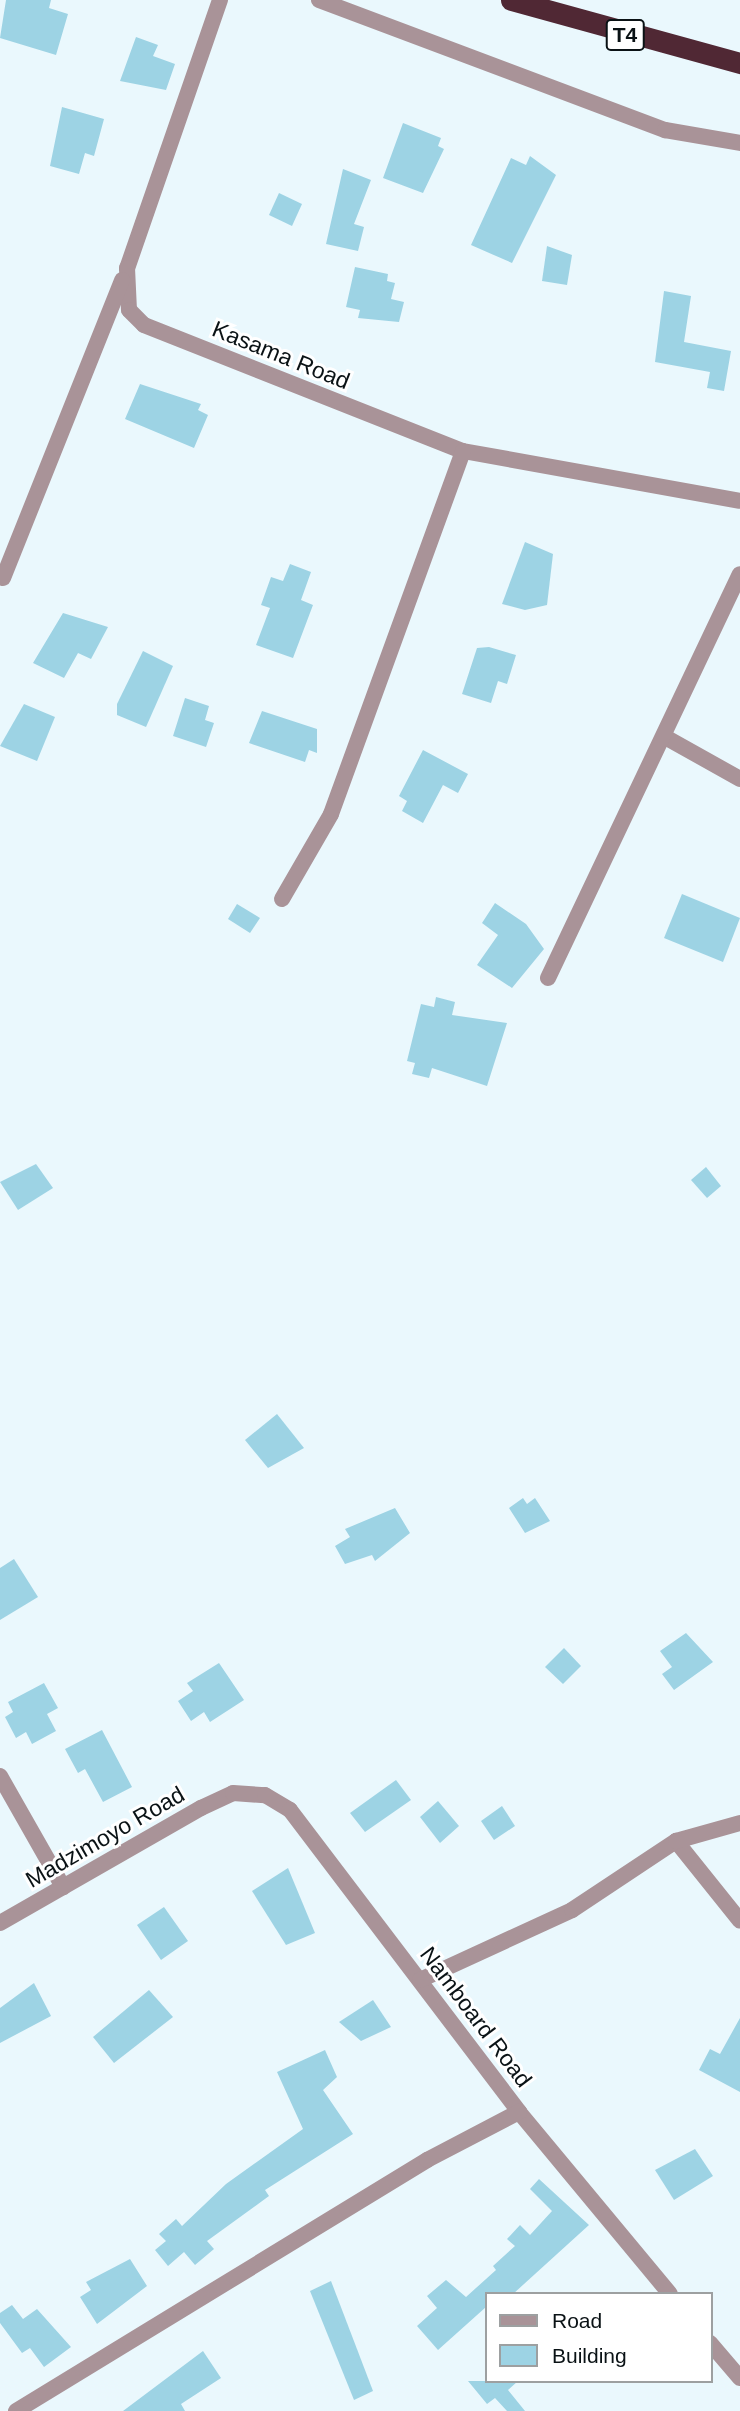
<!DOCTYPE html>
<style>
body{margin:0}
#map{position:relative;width:740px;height:2411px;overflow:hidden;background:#eaf8fd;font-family:Arial,sans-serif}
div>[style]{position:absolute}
.building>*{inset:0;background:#9dd3e4}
.street>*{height:16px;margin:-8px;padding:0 8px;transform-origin:8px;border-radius:8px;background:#a99398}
.highway>*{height:21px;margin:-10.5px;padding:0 10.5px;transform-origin:10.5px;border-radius:10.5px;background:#502834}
span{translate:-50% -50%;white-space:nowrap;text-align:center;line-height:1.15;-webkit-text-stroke:6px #fff;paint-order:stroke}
.shield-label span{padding:2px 5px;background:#fff;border:2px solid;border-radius:5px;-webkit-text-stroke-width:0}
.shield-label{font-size:21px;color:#0a1215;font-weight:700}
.street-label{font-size:23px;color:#0a1215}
.legend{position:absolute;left:485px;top:2292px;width:228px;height:91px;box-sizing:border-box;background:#fff;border:2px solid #9da0a1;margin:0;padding:9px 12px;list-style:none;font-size:21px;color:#0a1215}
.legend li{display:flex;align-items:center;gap:14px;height:35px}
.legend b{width:35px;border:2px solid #9da0a1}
</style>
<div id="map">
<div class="building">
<i style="clip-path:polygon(6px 0,51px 0,49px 8px,68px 14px,56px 55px,0 38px)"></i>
<i style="clip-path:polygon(136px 37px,158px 45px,153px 56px,175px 64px,166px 90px,120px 81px)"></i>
<i style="clip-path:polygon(62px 107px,104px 119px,94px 156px,85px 153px,79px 174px,50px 166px)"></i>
<i style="clip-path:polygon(403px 123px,441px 138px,438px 146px,444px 149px,423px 193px,383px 178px)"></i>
<i style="clip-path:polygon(530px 156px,556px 175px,512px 263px,471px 245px,511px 158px,526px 165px)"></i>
<i style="clip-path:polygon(343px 169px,371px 180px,354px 224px,364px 227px,358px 251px,326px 244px)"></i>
<i style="clip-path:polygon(279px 193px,302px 204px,292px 226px,269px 215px)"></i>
<i style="clip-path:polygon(547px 246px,572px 255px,567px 285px,542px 281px)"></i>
<i style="clip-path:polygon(355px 267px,388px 274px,387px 281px,395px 283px,391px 299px,404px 302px,399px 322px,358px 318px,360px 310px,346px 307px)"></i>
<i style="clip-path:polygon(664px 291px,691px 296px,684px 342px,731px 351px,724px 391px,707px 388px,710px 372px,655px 362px)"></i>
<i style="clip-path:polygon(140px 384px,201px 404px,198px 410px,208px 415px,194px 448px,125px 419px)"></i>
<i style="clip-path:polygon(525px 542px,553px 554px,547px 605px,525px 610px,502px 604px)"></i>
<i style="clip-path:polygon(290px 564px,311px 572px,301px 600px,313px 605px,293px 658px,256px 645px,270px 608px,261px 605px,271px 577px,283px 581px)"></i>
<i style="clip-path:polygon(63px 613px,108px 627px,91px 659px,78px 653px,64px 678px,33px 663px)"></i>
<i style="clip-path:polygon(489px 647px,516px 655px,507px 684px,498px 681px,491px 703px,462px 694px,477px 648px)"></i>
<i style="clip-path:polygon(143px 651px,173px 666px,146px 727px,117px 715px,117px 704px)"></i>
<i style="clip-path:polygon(185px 698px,209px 706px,205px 720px,214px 723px,206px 747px,173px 736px)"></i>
<i style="clip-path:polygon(24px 704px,55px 717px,37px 761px,0 746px)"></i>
<i style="clip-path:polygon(262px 711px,317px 729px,317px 753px,309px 750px,305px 762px,249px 743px)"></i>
<i style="clip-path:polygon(423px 750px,468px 774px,458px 793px,443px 785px,423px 823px,402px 811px,407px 801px,399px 796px)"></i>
<i style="clip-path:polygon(682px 894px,740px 918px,723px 962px,664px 938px)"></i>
<i style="clip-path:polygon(495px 903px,526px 924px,544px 949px,512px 988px,477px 965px,498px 935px,482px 923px)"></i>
<i style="clip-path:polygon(237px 904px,260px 918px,250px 933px,228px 919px)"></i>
<i style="clip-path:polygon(436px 997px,455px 1002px,452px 1015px,507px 1023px,487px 1086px,432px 1068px,429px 1078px,412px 1074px,415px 1063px,407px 1061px,421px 1004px,434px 1007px)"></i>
<i style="clip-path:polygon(36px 1164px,53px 1188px,18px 1210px,0 1182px)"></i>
<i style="clip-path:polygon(706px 1167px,721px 1186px,707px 1198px,691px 1180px)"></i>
<i style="clip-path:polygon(277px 1414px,304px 1448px,268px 1468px,245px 1440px)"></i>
<i style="clip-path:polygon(523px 1498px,527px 1504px,535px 1498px,550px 1521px,525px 1533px,509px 1508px)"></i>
<i style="clip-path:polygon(395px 1508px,410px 1533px,375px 1561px,372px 1555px,345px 1564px,335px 1546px,350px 1537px,345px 1529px)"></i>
<i style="clip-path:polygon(14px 1559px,38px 1597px,0 1620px,0 1568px)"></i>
<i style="clip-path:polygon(686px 1633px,713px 1662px,674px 1690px,662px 1674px,672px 1667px,660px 1651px)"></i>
<i style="clip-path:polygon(564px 1648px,581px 1666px,563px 1684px,545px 1667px)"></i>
<i style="clip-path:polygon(219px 1663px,244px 1700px,210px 1722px,204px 1712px,191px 1721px,178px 1701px,193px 1691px,187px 1683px)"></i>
<i style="clip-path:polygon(44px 1683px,58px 1708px,47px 1714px,56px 1731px,32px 1744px,26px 1732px,16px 1738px,5px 1717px,13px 1712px,8px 1702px)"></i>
<i style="clip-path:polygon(102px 1730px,132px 1787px,103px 1802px,85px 1769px,78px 1773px,65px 1749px)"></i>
<i style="clip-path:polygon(396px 1780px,411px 1800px,365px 1832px,350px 1813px)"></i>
<i style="clip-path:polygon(438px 1801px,459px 1826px,440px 1843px,420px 1817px)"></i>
<i style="clip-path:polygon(502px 1806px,515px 1826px,494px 1840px,481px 1821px)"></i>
<i style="clip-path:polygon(288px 1868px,315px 1933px,286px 1945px,252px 1891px)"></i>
<i style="clip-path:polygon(164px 1907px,188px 1941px,161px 1960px,137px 1925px)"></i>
<i style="clip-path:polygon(34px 1983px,51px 2016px,0 2043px,0 2008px)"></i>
<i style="clip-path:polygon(149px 1990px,173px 2017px,114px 2063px,93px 2037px)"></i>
<i style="clip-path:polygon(373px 2000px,391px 2027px,361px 2041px,339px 2022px)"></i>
<i style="clip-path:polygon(740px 2018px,740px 2092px,699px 2070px,710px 2049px,720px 2054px)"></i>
<i style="clip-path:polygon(325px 2050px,337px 2077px,323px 2090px,353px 2134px,265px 2190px,269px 2196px,207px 2241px,214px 2249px,195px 2265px,184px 2252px,168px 2266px,155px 2250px,166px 2241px,159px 2234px,176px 2219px,182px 2226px,226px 2184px,303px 2129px,277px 2072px)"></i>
<i style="clip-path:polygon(695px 2149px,713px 2176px,674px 2200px,655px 2170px)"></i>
<i style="clip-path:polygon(539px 2179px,589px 2225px,513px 2294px,486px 2294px,486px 2307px,438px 2350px,417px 2326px,437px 2308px,427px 2296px,446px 2280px,466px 2297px,496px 2270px,493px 2266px,515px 2246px,507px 2239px,520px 2225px,530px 2235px,552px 2211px,530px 2189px)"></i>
<i style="clip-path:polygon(130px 2259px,147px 2286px,97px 2324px,80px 2297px,91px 2290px,86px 2282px)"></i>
<i style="clip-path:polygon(331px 2281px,373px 2391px,354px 2400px,310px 2291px)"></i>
<i style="clip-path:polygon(12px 2305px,23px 2319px,37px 2309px,71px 2347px,44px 2367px,30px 2348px,22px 2353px,0 2323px,0 2313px)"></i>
<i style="clip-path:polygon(203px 2351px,221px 2378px,181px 2404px,185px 2411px,123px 2411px)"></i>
<i style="clip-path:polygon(468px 2381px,518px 2381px,508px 2390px,525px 2411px,507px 2411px,495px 2398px,487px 2404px)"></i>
</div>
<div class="street">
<i style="left:220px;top:0;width:284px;rotate:109.1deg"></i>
<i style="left:127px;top:268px;width:42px;rotate:87.3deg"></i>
<i style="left:129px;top:310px;width:21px;rotate:45deg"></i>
<i style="left:144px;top:325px;width:343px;rotate:21.6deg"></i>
<i style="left:463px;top:451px;width:281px;rotate:10.2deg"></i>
<i style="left:319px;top:0;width:370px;rotate:20.6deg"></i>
<i style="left:665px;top:130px;width:76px;rotate:9.8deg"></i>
<i style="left:3px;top:578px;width:321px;rotate:-68.2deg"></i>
<i style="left:665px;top:737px;width:86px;rotate:29.2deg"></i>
<i style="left:282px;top:899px;width:98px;rotate:-60deg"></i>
<i style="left:331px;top:814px;width:386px;rotate:-70deg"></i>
<i style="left:548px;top:978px;width:447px;rotate:-64.6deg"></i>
<i style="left:0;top:1776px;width:128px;rotate:60.4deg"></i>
<i style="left:676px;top:1841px;width:102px;rotate:51.3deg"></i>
<i style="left:0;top:1923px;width:232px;rotate:-29.8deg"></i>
<i style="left:201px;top:1808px;width:35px;rotate:-25deg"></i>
<i style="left:233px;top:1793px;width:32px;rotate:4deg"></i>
<i style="left:265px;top:1795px;width:29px;rotate:31deg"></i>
<i style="left:290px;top:1810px;width:379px;rotate:52.8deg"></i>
<i style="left:519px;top:2112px;width:236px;rotate:50.3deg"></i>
<i style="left:420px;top:1980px;width:167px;rotate:-24.7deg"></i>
<i style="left:572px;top:1910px;width:125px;rotate:-33.6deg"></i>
<i style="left:676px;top:1841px;width:66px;rotate:-15.7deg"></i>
<i style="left:710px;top:2343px;width:46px;rotate:49.4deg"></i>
<i style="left:16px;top:2411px;width:482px;rotate:-31.4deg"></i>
<i style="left:427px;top:2160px;width:104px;rotate:-27.6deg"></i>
</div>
<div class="highway">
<i style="left:511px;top:0;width:238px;rotate:15.4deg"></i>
</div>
<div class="shield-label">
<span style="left:625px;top:35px">T4</span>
</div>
<div class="street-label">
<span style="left:281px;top:355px;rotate:22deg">Kasama Road</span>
<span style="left:105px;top:1837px;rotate:-30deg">Madzimoyo Road</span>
<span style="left:476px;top:2017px;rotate:53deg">Namboard Road</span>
</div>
<ul class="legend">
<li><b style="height:9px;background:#a99398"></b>Road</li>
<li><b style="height:19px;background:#9dd3e4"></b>Building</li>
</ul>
</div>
